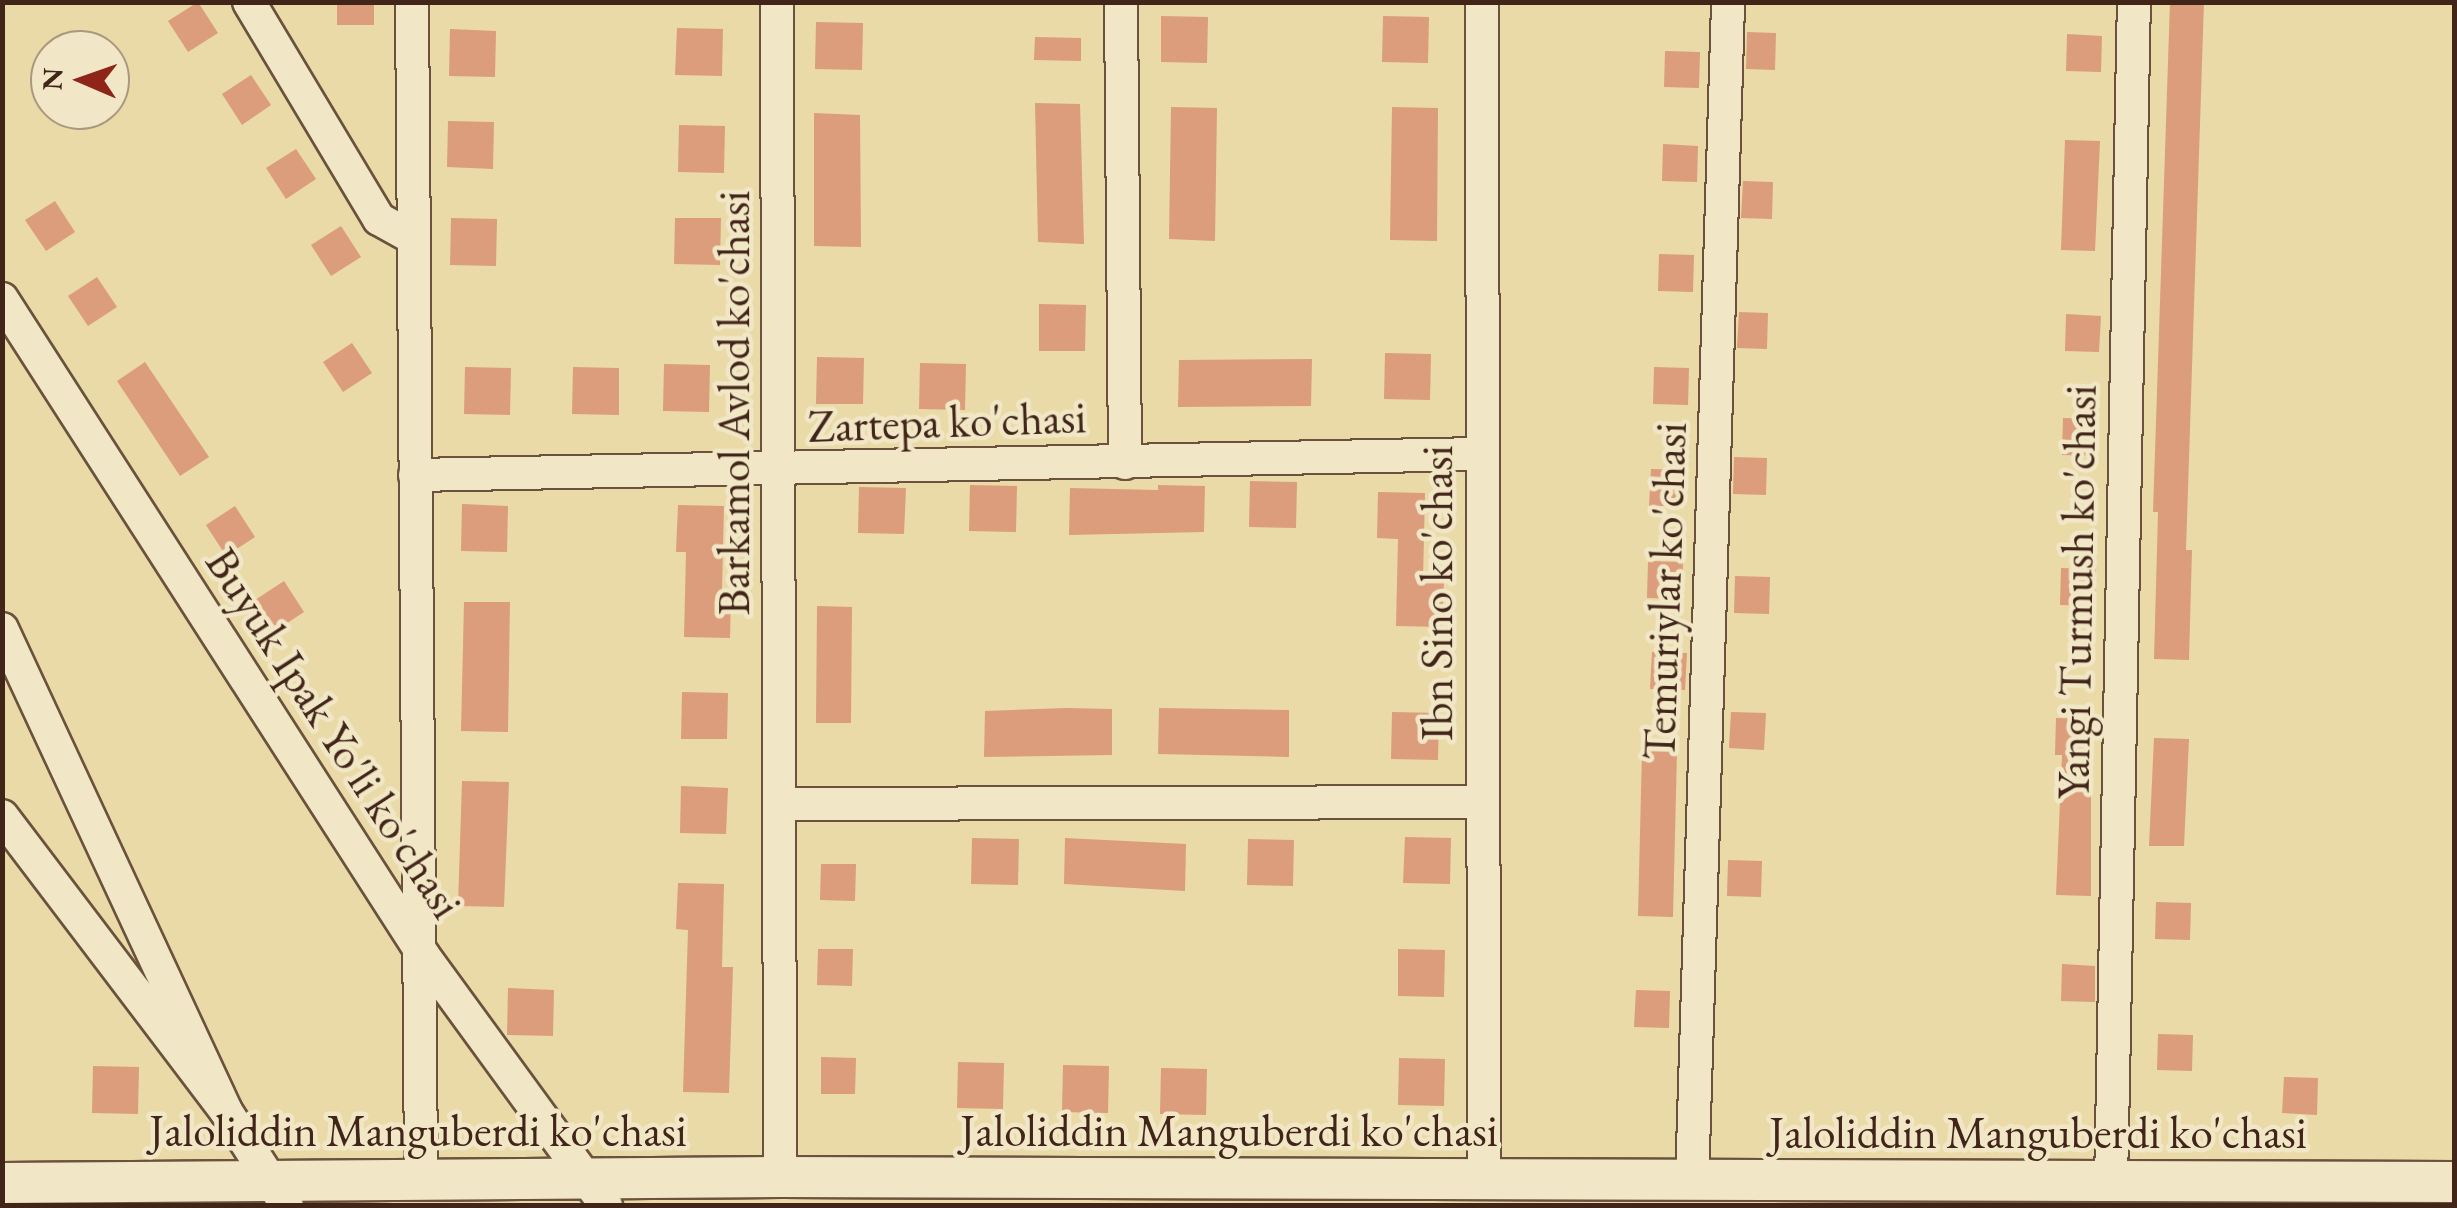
<!DOCTYPE html>
<style>
body{margin:0}
#map{position:relative;width:2457px;height:1208px;overflow:hidden;background:#e9daa8;font-family:"EB Garamond",serif}
div>[style]{position:absolute}
.building>*{inset:0;background:#db9d7c}
.roads{filter:drop-shadow(2px 0 #6a523c) drop-shadow(-2px 0 #6a523c) drop-shadow(0 2px #6a523c) drop-shadow(0 -2px #6a523c)}
.minor>*{height:32px;margin:-16px;padding:0 16px;transform-origin:16px;border-radius:16px;background:#f1e7c6}
.tertiary>*{height:40px;margin:-20px;padding:0 20px;transform-origin:20px;border-radius:20px;background:#f1e7c6}
span{translate:-50% -50%;white-space:nowrap;text-align:center;line-height:1.15;-webkit-text-stroke:9px #f1e7c6;paint-order:stroke}
.street-label{font-size:45px;color:#402518}
.frame{position:absolute;inset:0;border:5px solid #402518;pointer-events:none}
.north{position:absolute;left:30px;top:30px;width:100px;height:100px;box-sizing:border-box;background:#f1e7c6;border:2px solid #aa9980;border-radius:50%;rotate:272deg;font-size:28px;font-weight:700;line-height:40px;text-align:center;color:#402518}
.north::after{content:'';display:block;margin:auto;width:35px;height:45px;background:#8f2418;clip-path:polygon(50% 0,100% 100%,50% 72%,0 100%)}
</style>
<div id="map">
<div class="building">
<i style="clip-path:polygon(198px 2px,218px 33px,188px 52px,168px 21px)"></i>
<i style="clip-path:polygon(337px 2px,374px 2px,374px 25px,337px 25px)"></i>
<i style="clip-path:polygon(2170px 2px,2204px 2px,2186px 550px,2192px 550px,2189px 660px,2154px 659px,2158px 512px,2153px 512px)"></i>
<i style="clip-path:polygon(1161px 16px,1208px 17px,1207px 63px,1161px 62px)"></i>
<i style="clip-path:polygon(1383px 16px,1429px 17px,1428px 63px,1382px 62px)"></i>
<i style="clip-path:polygon(816px 22px,863px 23px,862px 70px,815px 69px)"></i>
<i style="clip-path:polygon(677px 28px,723px 29px,722px 76px,675px 75px)"></i>
<i style="clip-path:polygon(450px 29px,496px 31px,495px 77px,449px 76px)"></i>
<i style="clip-path:polygon(1747px 32px,1776px 33px,1775px 70px,1746px 69px)"></i>
<i style="clip-path:polygon(2067px 34px,2102px 36px,2101px 72px,2066px 71px)"></i>
<i style="clip-path:polygon(1035px 37px,1081px 38px,1081px 61px,1034px 60px)"></i>
<i style="clip-path:polygon(1665px 51px,1700px 52px,1699px 88px,1664px 87px)"></i>
<i style="clip-path:polygon(251px 75px,271px 105px,242px 125px,222px 94px)"></i>
<i style="clip-path:polygon(1035px 103px,1080px 104px,1084px 244px,1038px 242px)"></i>
<i style="clip-path:polygon(1171px 107px,1217px 108px,1215px 241px,1169px 239px)"></i>
<i style="clip-path:polygon(1392px 107px,1438px 108px,1437px 241px,1390px 240px)"></i>
<i style="clip-path:polygon(814px 113px,860px 115px,861px 247px,814px 246px)"></i>
<i style="clip-path:polygon(448px 121px,494px 122px,493px 169px,447px 167px)"></i>
<i style="clip-path:polygon(679px 125px,725px 126px,724px 173px,678px 172px)"></i>
<i style="clip-path:polygon(2065px 140px,2100px 141px,2095px 251px,2061px 250px)"></i>
<i style="clip-path:polygon(1663px 144px,1698px 146px,1697px 182px,1662px 181px)"></i>
<i style="clip-path:polygon(296px 149px,316px 179px,286px 199px,266px 168px)"></i>
<i style="clip-path:polygon(1743px 181px,1773px 182px,1772px 219px,1741px 218px)"></i>
<i style="clip-path:polygon(55px 201px,75px 232px,46px 251px,25px 220px)"></i>
<i style="clip-path:polygon(451px 218px,497px 219px,496px 266px,450px 265px)"></i>
<i style="clip-path:polygon(675px 218px,721px 218px,720px 265px,674px 264px)"></i>
<i style="clip-path:polygon(341px 226px,361px 257px,331px 276px,311px 245px)"></i>
<i style="clip-path:polygon(1659px 254px,1694px 255px,1693px 292px,1658px 291px)"></i>
<i style="clip-path:polygon(97px 277px,117px 307px,88px 326px,68px 296px)"></i>
<i style="clip-path:polygon(1039px 304px,1086px 305px,1085px 351px,1039px 351px)"></i>
<i style="clip-path:polygon(1739px 312px,1768px 313px,1767px 349px,1737px 348px)"></i>
<i style="clip-path:polygon(2066px 314px,2101px 316px,2099px 352px,2065px 351px)"></i>
<i style="clip-path:polygon(352px 343px,372px 373px,343px 392px,323px 362px)"></i>
<i style="clip-path:polygon(1385px 353px,1431px 354px,1430px 400px,1384px 399px)"></i>
<i style="clip-path:polygon(817px 357px,864px 358px,863px 404px,816px 404px)"></i>
<i style="clip-path:polygon(1312px 359px,1311px 406px,1178px 407px,1179px 360px)"></i>
<i style="clip-path:polygon(145px 362px,209px 457px,180px 476px,117px 381px)"></i>
<i style="clip-path:polygon(920px 363px,966px 364px,965px 410px,919px 409px)"></i>
<i style="clip-path:polygon(664px 364px,710px 365px,709px 412px,663px 411px)"></i>
<i style="clip-path:polygon(465px 367px,511px 368px,510px 415px,464px 414px)"></i>
<i style="clip-path:polygon(573px 367px,619px 368px,619px 415px,572px 414px)"></i>
<i style="clip-path:polygon(1654px 367px,1689px 368px,1688px 405px,1653px 404px)"></i>
<i style="clip-path:polygon(2063px 418px,2098px 419px,2097px 456px,2062px 455px)"></i>
<i style="clip-path:polygon(1734px 457px,1767px 458px,1766px 495px,1733px 494px)"></i>
<i style="clip-path:polygon(1651px 469px,1686px 470px,1684px 506px,1649px 506px)"></i>
<i style="clip-path:polygon(1250px 481px,1297px 482px,1296px 528px,1249px 527px)"></i>
<i style="clip-path:polygon(970px 485px,1017px 486px,1016px 532px,969px 531px)"></i>
<i style="clip-path:polygon(1158px 485px,1205px 486px,1204px 532px,1069px 535px,1070px 488px,1158px 490px)"></i>
<i style="clip-path:polygon(859px 487px,906px 488px,904px 534px,858px 533px)"></i>
<i style="clip-path:polygon(1378px 492px,1425px 493px,1423px 580px,1444px 581px,1442px 627px,1396px 626px,1398px 539px,1377px 538px)"></i>
<i style="clip-path:polygon(462px 504px,508px 506px,507px 552px,461px 551px)"></i>
<i style="clip-path:polygon(678px 505px,724px 506px,722px 591px,731px 592px,730px 638px,684px 637px,686px 552px,676px 552px)"></i>
<i style="clip-path:polygon(235px 506px,255px 537px,226px 556px,206px 525px)"></i>
<i style="clip-path:polygon(1648px 561px,1683px 562px,1682px 599px,1647px 598px)"></i>
<i style="clip-path:polygon(2061px 568px,2096px 569px,2095px 606px,2060px 605px)"></i>
<i style="clip-path:polygon(1735px 576px,1770px 577px,1769px 614px,1734px 613px)"></i>
<i style="clip-path:polygon(284px 581px,304px 612px,275px 631px,255px 600px)"></i>
<i style="clip-path:polygon(464px 602px,510px 602px,508px 732px,461px 731px)"></i>
<i style="clip-path:polygon(817px 606px,852px 607px,851px 723px,816px 723px)"></i>
<i style="clip-path:polygon(1652px 652px,1687px 653px,1685px 690px,1650px 689px)"></i>
<i style="clip-path:polygon(682px 692px,728px 693px,727px 739px,681px 739px)"></i>
<i style="clip-path:polygon(1066px 708px,1112px 709px,1112px 755px,984px 757px,985px 711px)"></i>
<i style="clip-path:polygon(1159px 708px,1289px 710px,1289px 757px,1158px 754px)"></i>
<i style="clip-path:polygon(1392px 712px,1439px 713px,1438px 760px,1391px 759px)"></i>
<i style="clip-path:polygon(1731px 712px,1766px 713px,1764px 750px,1729px 748px)"></i>
<i style="clip-path:polygon(2056px 718px,2091px 719px,2091px 896px,2056px 895px,2062px 755px,2055px 755px)"></i>
<i style="clip-path:polygon(2154px 738px,2189px 739px,2184px 846px,2149px 846px)"></i>
<i style="clip-path:polygon(1642px 751px,1677px 752px,1673px 917px,1638px 916px)"></i>
<i style="clip-path:polygon(462px 781px,509px 782px,504px 907px,458px 906px)"></i>
<i style="clip-path:polygon(681px 786px,728px 788px,726px 834px,680px 833px)"></i>
<i style="clip-path:polygon(1405px 837px,1451px 838px,1450px 884px,1403px 883px)"></i>
<i style="clip-path:polygon(972px 838px,1019px 839px,1018px 885px,971px 884px)"></i>
<i style="clip-path:polygon(1065px 838px,1186px 844px,1185px 891px,1064px 884px)"></i>
<i style="clip-path:polygon(1248px 839px,1294px 840px,1293px 886px,1247px 885px)"></i>
<i style="clip-path:polygon(1728px 860px,1762px 861px,1761px 897px,1727px 896px)"></i>
<i style="clip-path:polygon(821px 864px,856px 864px,855px 901px,820px 900px)"></i>
<i style="clip-path:polygon(678px 883px,724px 884px,722px 967px,733px 967px,729px 1093px,683px 1092px,688px 930px,676px 929px)"></i>
<i style="clip-path:polygon(2156px 902px,2191px 903px,2190px 940px,2155px 939px)"></i>
<i style="clip-path:polygon(818px 949px,853px 949px,852px 986px,817px 985px)"></i>
<i style="clip-path:polygon(1398px 949px,1445px 950px,1444px 997px,1398px 996px)"></i>
<i style="clip-path:polygon(2062px 964px,2095px 966px,2095px 1002px,2061px 1001px)"></i>
<i style="clip-path:polygon(508px 988px,554px 990px,553px 1036px,507px 1035px)"></i>
<i style="clip-path:polygon(1636px 990px,1670px 991px,1669px 1028px,1634px 1027px)"></i>
<i style="clip-path:polygon(2158px 1034px,2193px 1035px,2192px 1071px,2157px 1070px)"></i>
<i style="clip-path:polygon(821px 1057px,856px 1058px,855px 1094px,821px 1094px)"></i>
<i style="clip-path:polygon(1399px 1058px,1445px 1059px,1444px 1106px,1398px 1105px)"></i>
<i style="clip-path:polygon(958px 1062px,1004px 1063px,1003px 1109px,957px 1108px)"></i>
<i style="clip-path:polygon(1063px 1065px,1109px 1066px,1108px 1113px,1062px 1112px)"></i>
<i style="clip-path:polygon(93px 1066px,139px 1067px,138px 1114px,92px 1113px)"></i>
<i style="clip-path:polygon(1161px 1068px,1207px 1069px,1206px 1115px,1160px 1114px)"></i>
<i style="clip-path:polygon(2284px 1077px,2318px 1078px,2317px 1115px,2282px 1113px)"></i>
</div>
<div class="roads">
<div class="minor">
<i style="left:249px;top:2px;width:253px;rotate:59.1deg"></i>
<i style="left:379px;top:219px;width:38px;rotate:29deg"></i>
<i style="left:412px;top:2px;width:1178px;rotate:89.56deg"></i>
<i style="left:777px;top:2px;width:1175px;rotate:89.85deg"></i>
<i style="left:1121px;top:2px;width:461px;rotate:89.5deg"></i>
<i style="left:1482px;top:2px;width:1181px;rotate:89.9deg"></i>
<i style="left:2px;top:299px;width:781px;rotate:57.29deg"></i>
<i style="left:424px;top:956px;width:309px;rotate:53.9deg"></i>
<i style="left:415px;top:475px;width:1066px;rotate:-1.13deg"></i>
<i style="left:2px;top:629px;width:532px;rotate:65.07deg"></i>
<i style="left:783px;top:804px;width:699px;rotate:-0.16deg"></i>
<i style="left:2px;top:816px;width:370px;rotate:52.8deg"></i>
<i style="left:226px;top:1111px;width:113px;rotate:57.3deg"></i>
<i style="left:1692px;top:1183px;width:1182px;rotate:-88.25deg"></i>
<i style="left:2111px;top:1184px;width:1182px;rotate:-88.89deg"></i>
</div>
<div class="tertiary">
<i style="left:2px;top:1183px;width:778px;rotate:-0.44deg"></i>
<i style="left:780px;top:1177px;width:1674px;rotate:0.17deg"></i>
</div>
</div>
<div class="street-label">
<span style="left:734px;top:403px;rotate:-90deg">Barkamol Avlod ko'chasi</span>
<span style="left:947px;top:422px;rotate:-2deg">Zartepa ko'chasi</span>
<span style="left:1665px;top:591px;rotate:-88deg">Temuriylar ko'chasi</span>
<span style="left:2077px;top:592px;rotate:-89deg">Yangi Turmush ko'chasi</span>
<span style="left:1437px;top:593px;rotate:-90deg">Ibn Sino ko'chasi</span>
<span style="left:334px;top:733px;rotate:57deg">Buyuk Ipak Yo'li ko'chasi</span>
<span style="left:418px;top:1131px">Jaloliddin Manguberdi ko'chasi</span>
<span style="left:1229px;top:1131px">Jaloliddin Manguberdi ko'chasi</span>
<span style="left:2038px;top:1133px">Jaloliddin Manguberdi ko'chasi</span>
</div>
<div class="frame"></div>
<div class="north">N</div>
</div>
